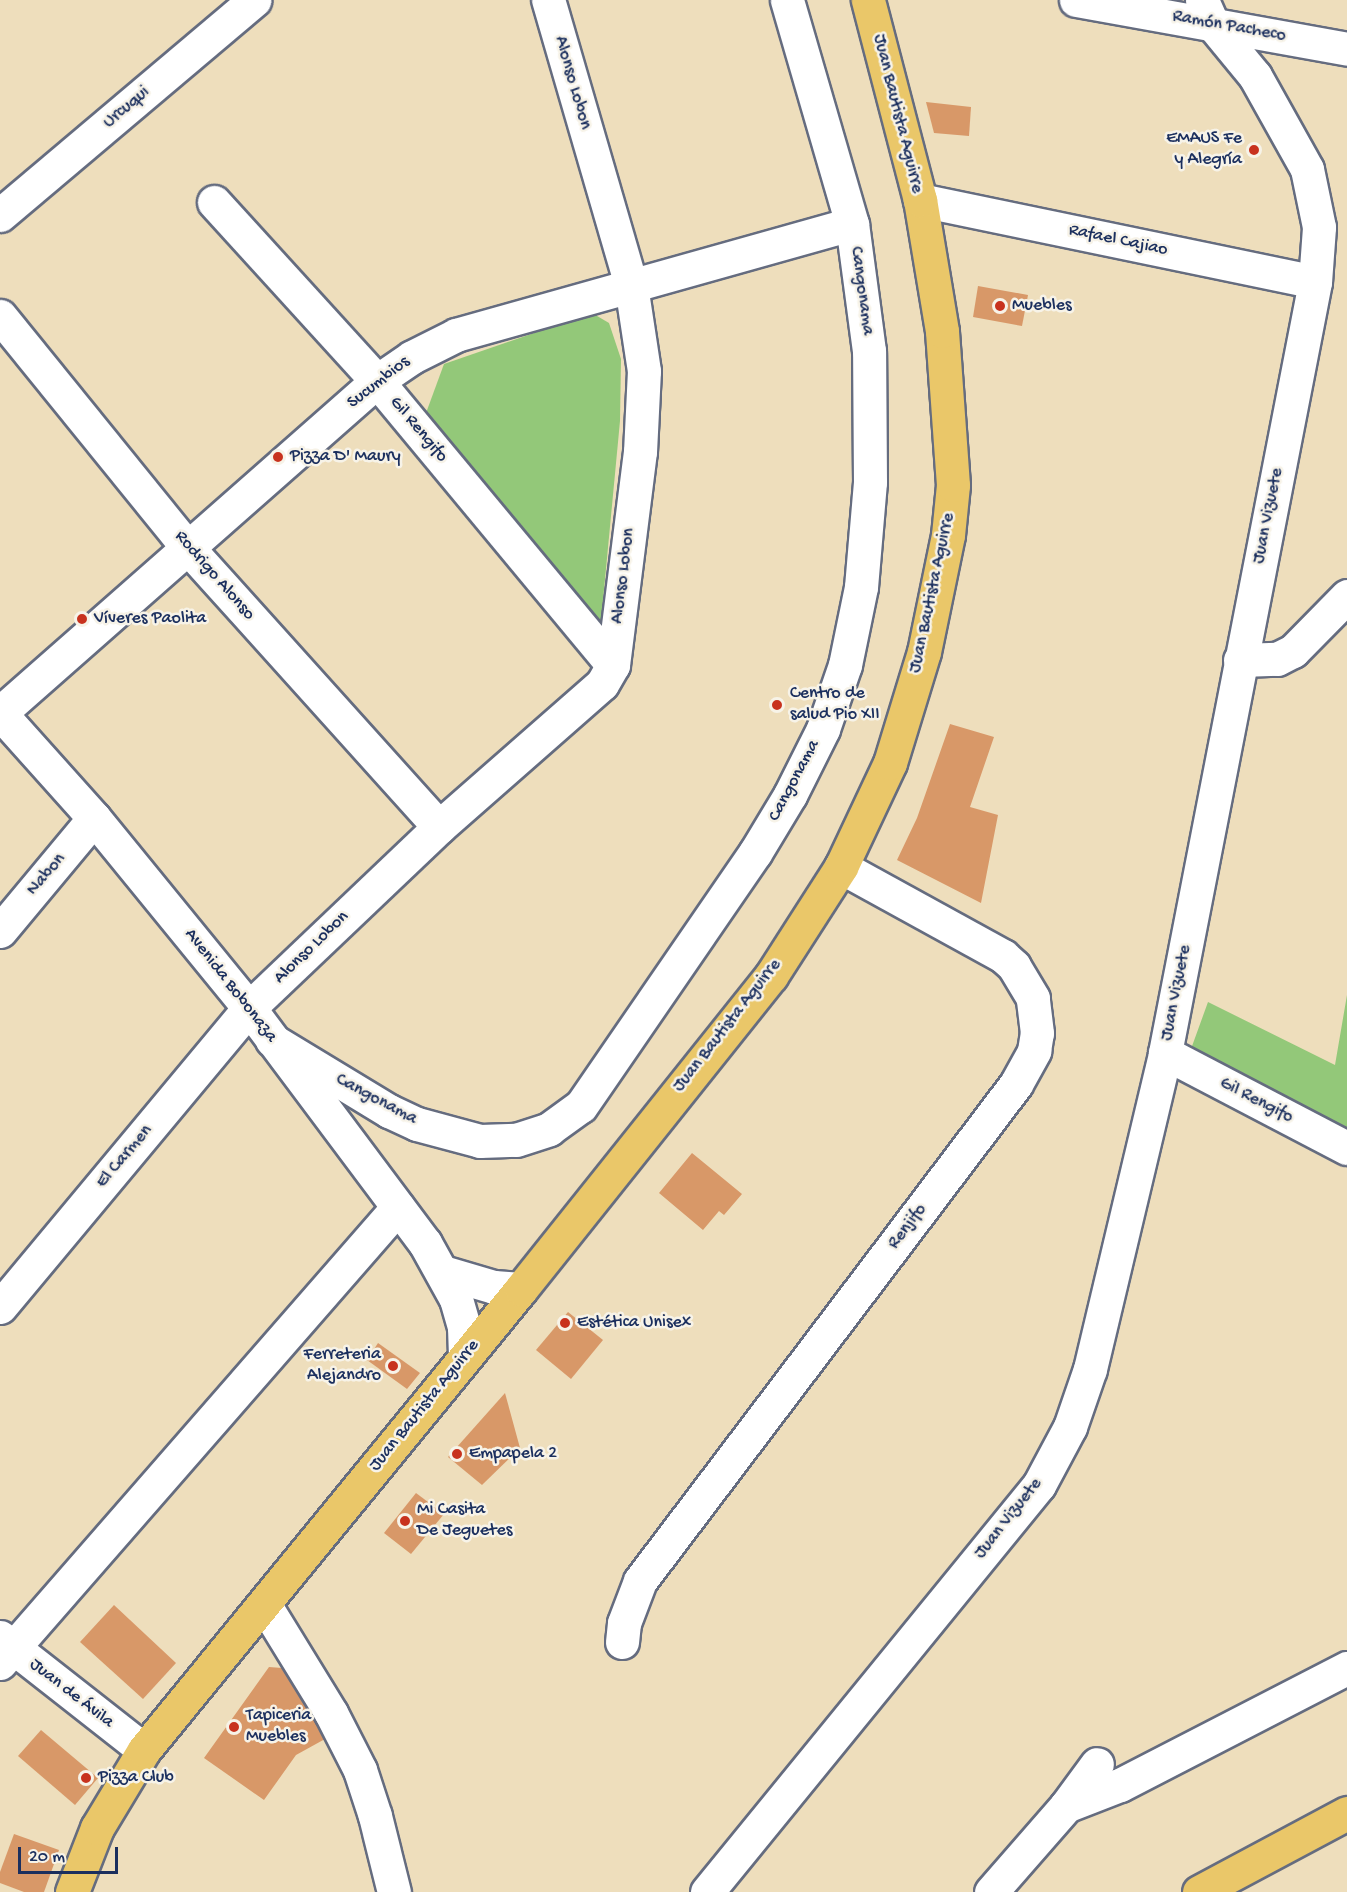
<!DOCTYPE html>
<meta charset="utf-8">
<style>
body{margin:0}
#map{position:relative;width:1347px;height:1892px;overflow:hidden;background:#eedebc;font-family:"Gochi Hand",sans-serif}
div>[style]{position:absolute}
.green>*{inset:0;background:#93c879}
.building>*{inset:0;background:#d89868}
.roads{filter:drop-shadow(2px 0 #656c7f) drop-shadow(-2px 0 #656c7f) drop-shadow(0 2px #656c7f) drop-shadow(0 -2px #656c7f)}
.minor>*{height:33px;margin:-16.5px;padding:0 16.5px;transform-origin:16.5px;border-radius:16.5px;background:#fff}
.major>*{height:33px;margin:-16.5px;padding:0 16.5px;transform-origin:16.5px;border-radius:16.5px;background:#eac769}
.dots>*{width:16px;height:16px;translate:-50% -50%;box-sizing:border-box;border:3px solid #f7f3e8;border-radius:50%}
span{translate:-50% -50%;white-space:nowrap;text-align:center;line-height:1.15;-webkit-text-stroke:5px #f7f3e8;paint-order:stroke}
.street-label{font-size:18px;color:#1b2f5e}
.poi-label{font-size:18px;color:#1b2f5e}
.right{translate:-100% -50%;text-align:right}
.left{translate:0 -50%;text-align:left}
.scale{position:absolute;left:18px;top:1847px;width:100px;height:27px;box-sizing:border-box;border:3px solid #1b2f5e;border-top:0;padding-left:8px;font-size:18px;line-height:21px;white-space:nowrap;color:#1b2f5e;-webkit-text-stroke:4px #f7f3e8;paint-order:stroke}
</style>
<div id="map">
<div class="green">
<i style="clip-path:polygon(592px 313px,609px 323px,621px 359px,620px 421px,600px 632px,426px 413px,444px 364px)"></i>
<i style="clip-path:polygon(1347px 995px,1347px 1131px,1191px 1049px,1208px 1002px,1335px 1065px)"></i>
</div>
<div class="building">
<i style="clip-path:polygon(926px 102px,971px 107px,969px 136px,934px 133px)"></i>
<i style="clip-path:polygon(978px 286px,1028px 295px,1022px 326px,973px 317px)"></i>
<i style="clip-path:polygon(950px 724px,994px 737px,970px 807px,998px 815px,981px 903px,897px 860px,917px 818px)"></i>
<i style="clip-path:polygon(692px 1153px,742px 1194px,724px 1215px,719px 1211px,703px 1230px,659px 1193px)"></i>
<i style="clip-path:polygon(568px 1312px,603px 1340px,571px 1379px,536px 1350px)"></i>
<i style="clip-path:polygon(378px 1343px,420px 1373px,407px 1389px,367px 1360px)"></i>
<i style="clip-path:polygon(505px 1393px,520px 1448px,482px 1485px,448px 1457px)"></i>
<i style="clip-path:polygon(416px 1493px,444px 1514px,411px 1554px,384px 1533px)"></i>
<i style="clip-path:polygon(114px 1605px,176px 1663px,143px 1699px,80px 1642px)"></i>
<i style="clip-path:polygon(269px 1667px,282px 1668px,325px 1739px,296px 1755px,264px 1800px,204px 1758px)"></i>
<i style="clip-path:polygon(41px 1730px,98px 1778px,75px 1805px,18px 1756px)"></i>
<i style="clip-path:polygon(14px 1834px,59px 1850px,44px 1892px,24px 1892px,0 1883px,0 1872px)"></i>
</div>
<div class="roads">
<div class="minor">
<i style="left:1076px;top:0;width:275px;rotate:10.2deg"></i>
<i style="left:920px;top:200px;width:403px;rotate:11.7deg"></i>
<i style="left:214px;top:202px;width:242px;rotate:47.7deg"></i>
<i style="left:377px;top:381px;width:369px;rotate:50.3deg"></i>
<i style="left:0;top:215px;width:333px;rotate:-40.2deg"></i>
<i style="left:0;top:316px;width:299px;rotate:51deg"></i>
<i style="left:188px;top:548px;width:375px;rotate:48deg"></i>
<i style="left:1240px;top:660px;width:37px;rotate:-2deg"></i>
<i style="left:1277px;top:659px;width:18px;rotate:-27deg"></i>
<i style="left:1293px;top:651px;width:77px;rotate:-45.5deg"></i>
<i style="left:0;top:713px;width:502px;rotate:-41.37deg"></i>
<i style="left:377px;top:381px;width:42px;rotate:-34.4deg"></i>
<i style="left:412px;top:357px;width:49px;rotate:-26.6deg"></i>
<i style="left:456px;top:335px;width:411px;rotate:-15.7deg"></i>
<i style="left:0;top:713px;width:141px;rotate:48.2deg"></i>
<i style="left:94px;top:818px;width:245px;rotate:50.8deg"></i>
<i style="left:249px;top:1008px;width:294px;rotate:53.2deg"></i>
<i style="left:425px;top:1243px;width:64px;rotate:61deg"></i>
<i style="left:456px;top:1299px;width:29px;rotate:74deg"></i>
<i style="left:464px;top:1327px;width:29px;rotate:88deg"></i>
<i style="left:0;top:931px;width:147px;rotate:-50.2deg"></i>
<i style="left:272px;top:1040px;width:137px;rotate:31.3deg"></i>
<i style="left:389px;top:1111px;width:31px;rotate:25deg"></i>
<i style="left:417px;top:1124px;width:65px;rotate:15.1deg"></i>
<i style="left:480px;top:1141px;width:36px;rotate:-2deg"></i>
<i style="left:516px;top:1140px;width:35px;rotate:-18deg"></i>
<i style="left:549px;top:1129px;width:39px;rotate:-36deg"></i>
<i style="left:581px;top:1106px;width:307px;rotate:-55.5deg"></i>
<i style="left:755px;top:853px;width:68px;rotate:-58.9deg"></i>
<i style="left:790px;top:795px;width:74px;rotate:-63.4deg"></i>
<i style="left:823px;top:729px;width:68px;rotate:-71deg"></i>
<i style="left:845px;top:665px;width:80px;rotate:-78.4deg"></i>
<i style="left:861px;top:587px;width:105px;rotate:-85.1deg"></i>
<i style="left:870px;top:482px;width:131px;rotate:-90.4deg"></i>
<i style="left:869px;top:351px;width:128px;rotate:-97.6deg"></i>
<i style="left:852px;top:224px;width:233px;rotate:-106.2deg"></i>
<i style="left:1165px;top:1053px;width:205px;rotate:27.6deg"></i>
<i style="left:443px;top:1272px;width:53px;rotate:16.4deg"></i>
<i style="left:494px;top:1287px;width:27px;rotate:4deg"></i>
<i style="left:0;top:1307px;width:389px;rotate:-50.2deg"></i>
<i style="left:249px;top:1008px;width:262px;rotate:-43.6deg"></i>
<i style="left:439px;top:827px;width:217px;rotate:-41.3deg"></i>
<i style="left:602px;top:684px;width:22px;rotate:-60deg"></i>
<i style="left:613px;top:665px;width:215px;rotate:-82.8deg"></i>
<i style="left:640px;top:452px;width:81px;rotate:-87.2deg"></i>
<i style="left:644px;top:371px;width:87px;rotate:-98.6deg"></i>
<i style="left:631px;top:285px;width:297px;rotate:-106.2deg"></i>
<i style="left:264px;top:1604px;width:128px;rotate:58.4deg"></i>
<i style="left:331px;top:1713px;width:64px;rotate:63deg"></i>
<i style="left:360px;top:1770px;width:48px;rotate:71.9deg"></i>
<i style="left:375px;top:1816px;width:78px;rotate:76deg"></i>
<i style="left:0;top:1637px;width:183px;rotate:38.1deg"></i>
<i style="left:622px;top:1642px;width:19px;rotate:-84deg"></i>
<i style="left:624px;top:1623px;width:45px;rotate:-69.1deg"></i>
<i style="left:640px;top:1581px;width:623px;rotate:-52.89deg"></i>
<i style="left:1016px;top:1084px;width:38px;rotate:-61deg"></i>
<i style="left:1034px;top:1051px;width:18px;rotate:-81deg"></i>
<i style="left:1037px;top:1033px;width:35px;rotate:-97deg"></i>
<i style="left:1033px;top:998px;width:37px;rotate:-121deg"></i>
<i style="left:1014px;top:966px;width:15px;rotate:-138deg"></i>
<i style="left:1003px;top:956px;width:185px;rotate:-151.2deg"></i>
<i style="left:0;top:1663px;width:605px;rotate:-48.89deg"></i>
<i style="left:1066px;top:1806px;width:58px;rotate:-21.3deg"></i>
<i style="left:1120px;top:1785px;width:255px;rotate:-27.3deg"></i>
<i style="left:707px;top:1892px;width:525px;rotate:-50.8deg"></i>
<i style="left:1039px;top:1485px;width:66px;rotate:-61.9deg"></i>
<i style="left:1070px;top:1427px;width:61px;rotate:-71deg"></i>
<i style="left:1090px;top:1369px;width:325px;rotate:-76.6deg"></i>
<i style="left:1165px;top:1053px;width:785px;rotate:-78.99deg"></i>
<i style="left:1315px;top:282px;width:55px;rotate:-85.8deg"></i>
<i style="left:1319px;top:227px;width:59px;rotate:-101.7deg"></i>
<i style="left:1307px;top:169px;width:107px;rotate:-119.2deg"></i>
<i style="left:1255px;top:76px;width:66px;rotate:-129.5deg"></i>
<i style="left:1213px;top:25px;width:27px;rotate:-114deg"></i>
<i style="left:991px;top:1892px;width:114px;rotate:-48.9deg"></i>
<i style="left:1066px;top:1806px;width:52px;rotate:-53.6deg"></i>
</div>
<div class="major">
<i style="left:72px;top:1892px;width:69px;rotate:-68.7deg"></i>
<i style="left:97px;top:1828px;width:91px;rotate:-58.9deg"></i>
<i style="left:144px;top:1750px;width:596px;rotate:-50.72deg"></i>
<i style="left:521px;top:1289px;width:401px;rotate:-51.4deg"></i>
<i style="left:771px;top:976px;width:130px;rotate:-57.3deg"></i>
<i style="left:841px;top:867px;width:115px;rotate:-64.8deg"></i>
<i style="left:890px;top:763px;width:116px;rotate:-73deg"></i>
<i style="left:924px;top:652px;width:119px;rotate:-78.4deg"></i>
<i style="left:948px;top:535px;width:50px;rotate:-84.3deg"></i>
<i style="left:953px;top:485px;width:154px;rotate:-94.1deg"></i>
<i style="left:942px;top:331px;width:133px;rotate:-99.5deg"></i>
<i style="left:920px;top:200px;width:207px;rotate:-104.6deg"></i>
<i style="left:1199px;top:1892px;width:168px;rotate:-28.1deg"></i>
</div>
</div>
<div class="dots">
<i style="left:1254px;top:150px;background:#c8321e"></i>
<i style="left:1000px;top:306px;background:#c8321e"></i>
<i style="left:278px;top:457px;background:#c8321e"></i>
<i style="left:82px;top:619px;background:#c8321e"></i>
<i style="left:777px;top:705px;background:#c8321e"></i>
<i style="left:565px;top:1323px;background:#c8321e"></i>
<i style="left:393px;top:1366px;background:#c8321e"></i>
<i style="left:457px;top:1454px;background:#c8321e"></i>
<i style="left:405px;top:1521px;background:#c8321e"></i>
<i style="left:234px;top:1727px;background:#c8321e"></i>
<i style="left:86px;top:1778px;background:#c8321e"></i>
</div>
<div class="street-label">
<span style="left:1229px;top:27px;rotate:10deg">Ramón Pacheco</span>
<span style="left:572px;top:83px;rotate:74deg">Alonso Lobon</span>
<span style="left:127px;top:108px;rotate:-40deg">Urcuqui</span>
<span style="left:897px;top:114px;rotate:76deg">Juan Bautista Aguirre</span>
<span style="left:1118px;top:241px;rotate:12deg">Rafael Cajiao</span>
<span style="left:861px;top:291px;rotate:82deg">Cangonama</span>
<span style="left:379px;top:383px;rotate:-38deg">Sucumbios</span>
<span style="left:418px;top:430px;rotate:50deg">Gil Rengifo</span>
<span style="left:1269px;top:516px;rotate:-79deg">Juan Vizuete</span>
<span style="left:214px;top:576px;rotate:49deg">Rodrigo Alonso</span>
<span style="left:624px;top:576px;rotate:-83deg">Alonso Lobon</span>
<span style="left:933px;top:593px;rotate:-78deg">Juan Bautista Aguirre</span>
<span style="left:795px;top:781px;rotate:-62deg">Cangonama</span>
<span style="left:47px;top:875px;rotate:-50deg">Nabon</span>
<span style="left:312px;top:948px;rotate:-44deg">Alonso Lobon</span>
<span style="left:230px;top:986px;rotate:52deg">Avenida Bobonaza</span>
<span style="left:1177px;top:993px;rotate:-79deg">Juan Vizuete</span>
<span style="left:728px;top:1026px;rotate:-52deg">Juan Bautista Aguirre</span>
<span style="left:376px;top:1100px;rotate:28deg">Cangonama</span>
<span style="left:1256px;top:1101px;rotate:27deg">Gil Rengifo</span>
<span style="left:125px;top:1157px;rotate:-50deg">El Carmen</span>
<span style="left:908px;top:1227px;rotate:-53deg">Renjifo</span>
<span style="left:425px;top:1406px;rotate:-51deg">Juan Bautista Aguirre</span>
<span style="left:1009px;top:1519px;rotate:-52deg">Juan Vizuete</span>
<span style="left:71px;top:1694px;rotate:38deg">Juan de Ávila</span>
</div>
<div class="poi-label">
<span class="right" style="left:1242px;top:150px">EMAUS Fe<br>y Alegría</span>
<span class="left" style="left:1012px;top:306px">Muebles</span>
<span class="left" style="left:290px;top:457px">Pizza D' Maury</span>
<span class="left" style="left:94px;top:619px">Víveres Paolita</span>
<span class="left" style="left:790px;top:705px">Centro de<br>salud Pio XII</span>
<span class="left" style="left:577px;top:1323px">Estética Unisex</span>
<span class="right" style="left:381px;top:1366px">Ferreteria<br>Alejandro</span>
<span class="left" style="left:469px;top:1454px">Empapela 2</span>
<span class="left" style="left:417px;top:1521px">Mi Casita<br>De Jeguetes</span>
<span class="left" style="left:246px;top:1727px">Tapiceria<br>Muebles</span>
<span class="left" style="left:98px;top:1778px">Pizza Club</span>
</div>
<div class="scale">20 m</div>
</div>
